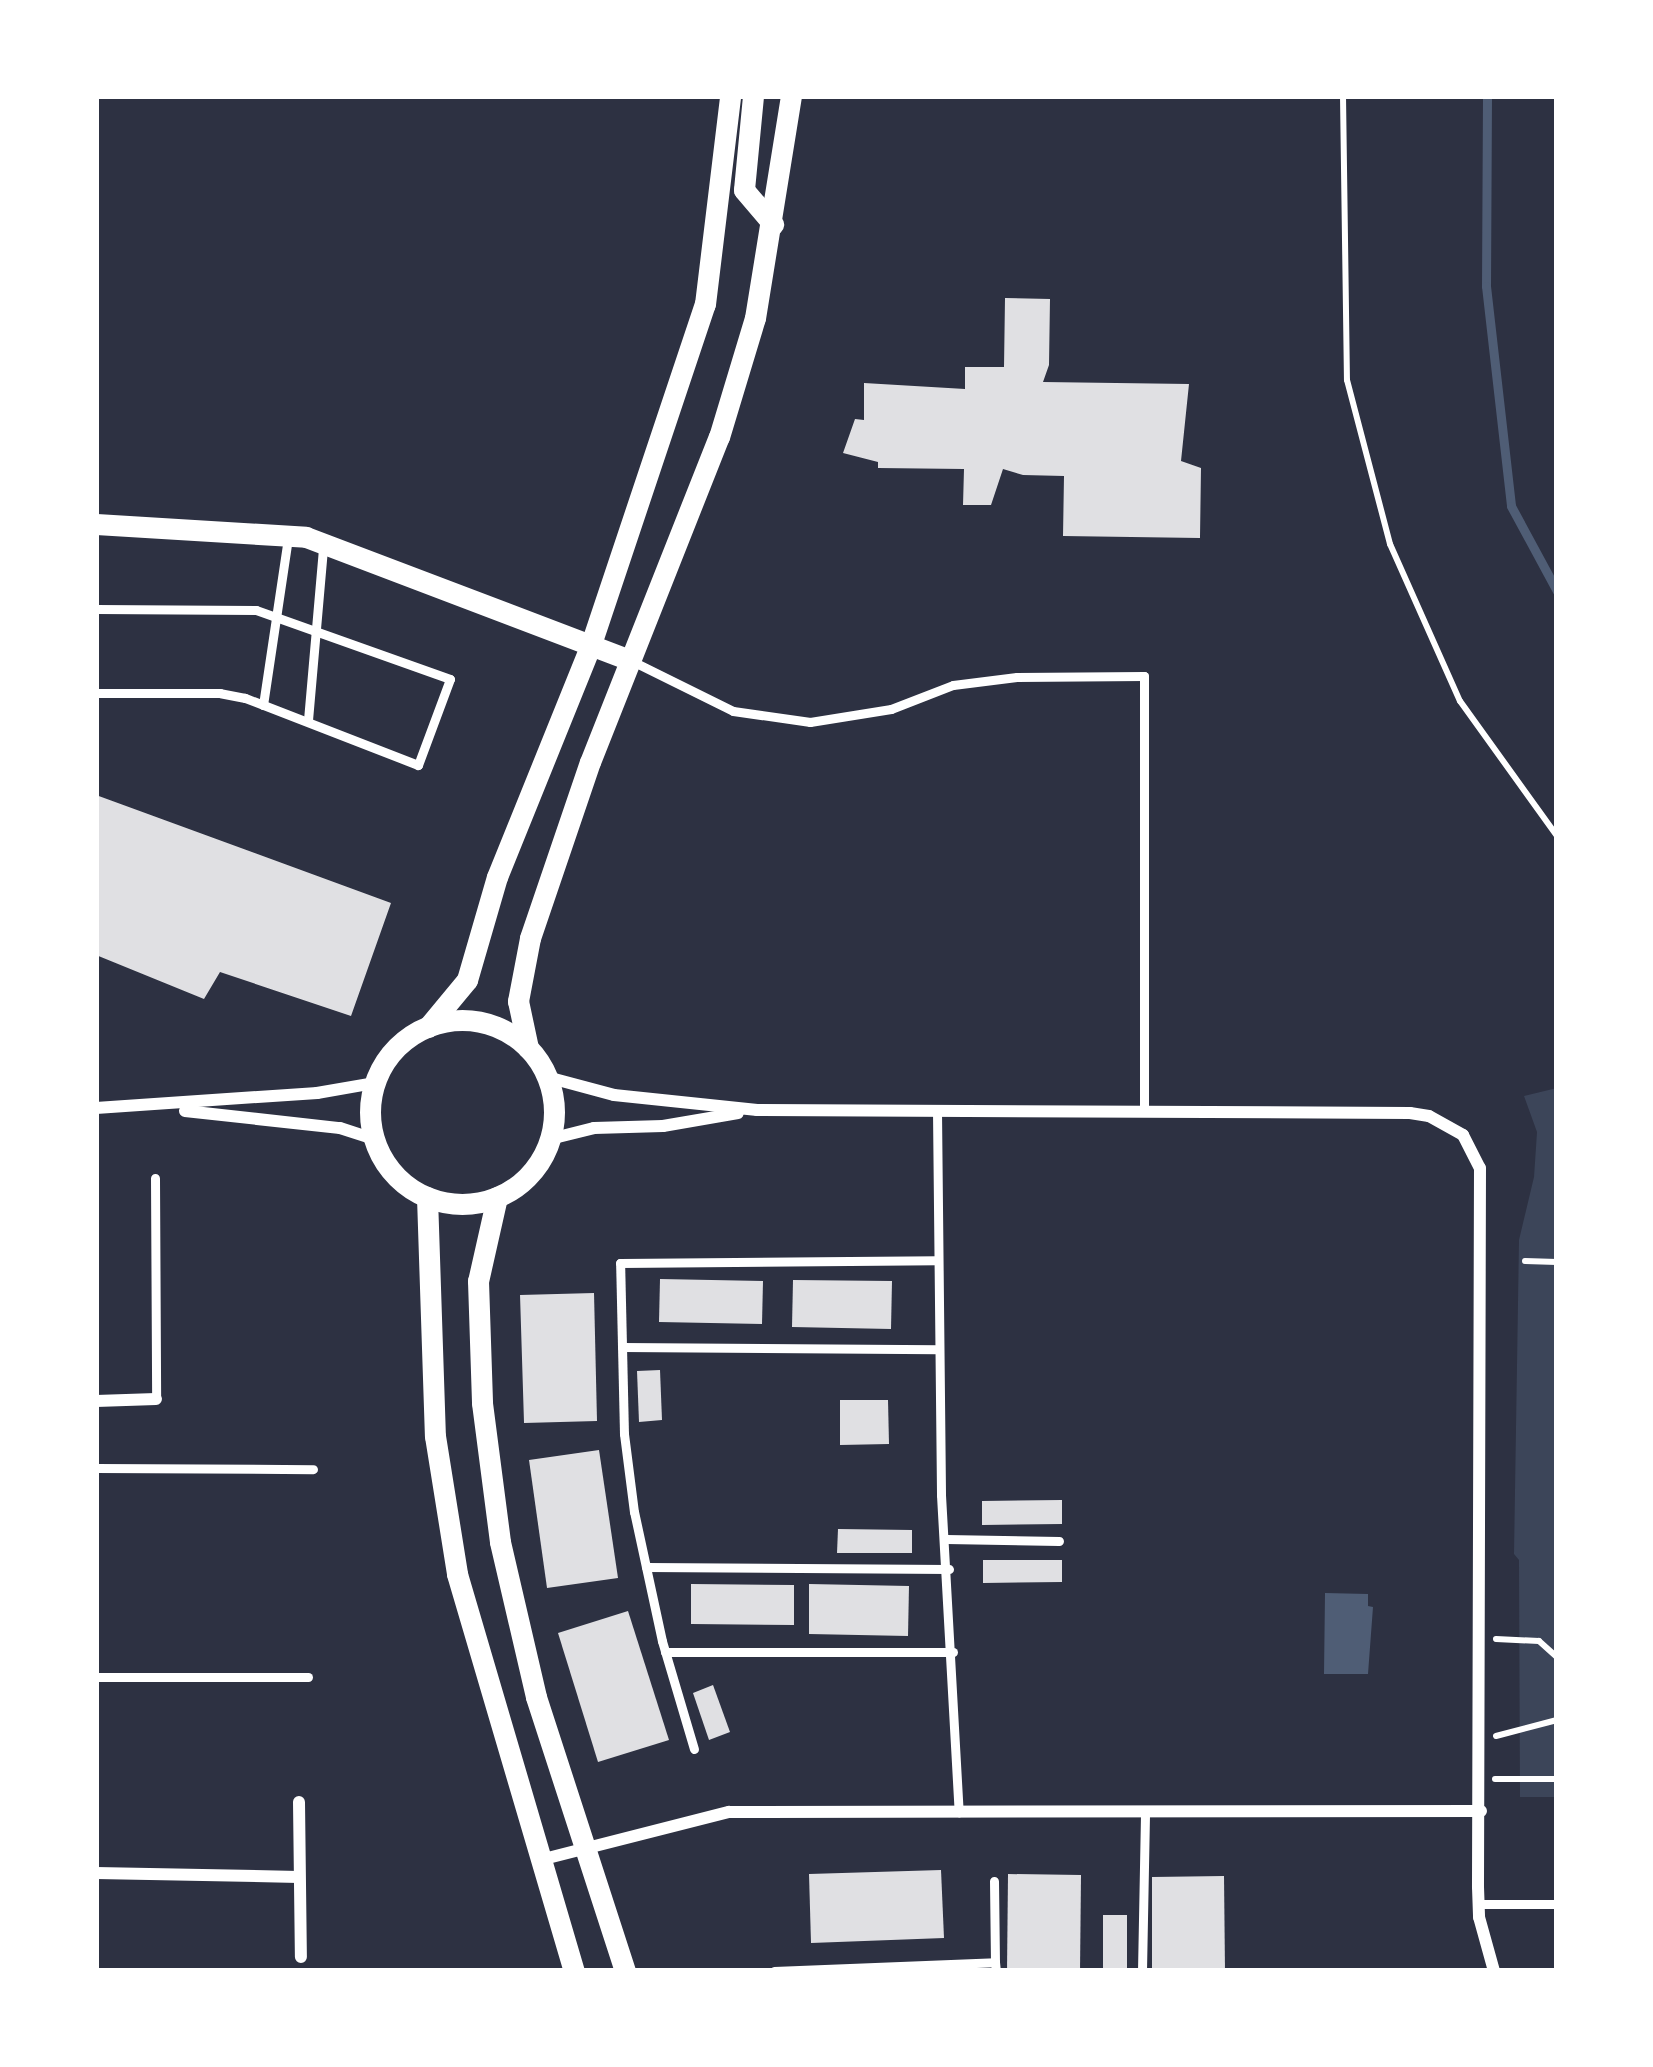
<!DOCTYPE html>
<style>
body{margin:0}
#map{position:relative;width:1653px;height:2067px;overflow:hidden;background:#2d3142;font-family:"Roboto Serif",serif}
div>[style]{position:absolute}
.green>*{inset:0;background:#3c4559}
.water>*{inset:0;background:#4f5d75}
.stream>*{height:9px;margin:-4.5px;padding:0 4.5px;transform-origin:4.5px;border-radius:4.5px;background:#4f5d75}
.building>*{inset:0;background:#e0e0e3}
.path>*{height:6px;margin:-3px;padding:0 3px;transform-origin:3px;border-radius:3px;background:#fff}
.service>*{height:9px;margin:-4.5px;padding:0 4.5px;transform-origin:4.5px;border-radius:4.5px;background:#fff}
.minor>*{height:12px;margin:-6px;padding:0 6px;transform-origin:6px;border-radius:6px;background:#fff}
.tertiary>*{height:21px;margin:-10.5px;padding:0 10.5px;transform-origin:10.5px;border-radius:10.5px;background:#fff}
.tertiary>.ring{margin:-10.5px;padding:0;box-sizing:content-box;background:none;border:21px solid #fff;border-radius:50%}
span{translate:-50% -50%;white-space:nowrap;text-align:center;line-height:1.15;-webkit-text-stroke:10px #fff;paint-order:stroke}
.frame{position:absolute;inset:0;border:99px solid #fff;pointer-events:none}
</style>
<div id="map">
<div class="green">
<i style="clip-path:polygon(1557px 1088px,1557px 1797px,1520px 1797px,1519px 1560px,1514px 1554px,1519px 1240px,1534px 1177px,1537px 1132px,1524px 1096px)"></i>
</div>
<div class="water">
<i style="clip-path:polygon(1325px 1593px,1368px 1594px,1368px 1606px,1373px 1607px,1368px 1674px,1324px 1674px)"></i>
</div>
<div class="stream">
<i style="left:1487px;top:96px;width:190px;rotate:90.3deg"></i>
<i style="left:1486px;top:286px;width:221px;rotate:83.5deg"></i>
<i style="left:1511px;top:506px;width:97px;rotate:61.6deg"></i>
</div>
<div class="building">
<i style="clip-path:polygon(1005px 298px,1050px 299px,1049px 365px,1043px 382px,1189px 384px,1181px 461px,1201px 468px,1200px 538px,1063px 536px,1064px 476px,1023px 475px,1003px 469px,991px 505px,963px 505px,964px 469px,878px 468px,878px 462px,843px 453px,855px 419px,864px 420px,864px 383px,965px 389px,965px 367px,1004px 367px)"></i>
<i style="clip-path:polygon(96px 795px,391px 903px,351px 1016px,220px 972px,204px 999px,96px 955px)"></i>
<i style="clip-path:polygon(660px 1279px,763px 1281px,762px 1324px,659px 1322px)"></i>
<i style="clip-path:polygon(793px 1280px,892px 1281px,891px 1329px,792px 1327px)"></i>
<i style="clip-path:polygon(594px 1293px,597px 1421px,524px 1423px,520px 1295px)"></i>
<i style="clip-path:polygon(660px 1370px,662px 1420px,639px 1422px,637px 1371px)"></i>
<i style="clip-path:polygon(840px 1400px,888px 1400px,889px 1444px,840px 1445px)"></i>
<i style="clip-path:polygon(599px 1450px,618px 1578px,547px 1588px,529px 1460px)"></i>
<i style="clip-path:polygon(1062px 1500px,1062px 1524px,982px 1525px,982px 1501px)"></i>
<i style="clip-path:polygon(838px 1529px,912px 1530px,912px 1553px,837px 1553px)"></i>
<i style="clip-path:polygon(983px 1560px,1062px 1560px,1062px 1582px,983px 1583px)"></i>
<i style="clip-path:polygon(691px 1584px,794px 1585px,794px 1625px,691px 1624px)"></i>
<i style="clip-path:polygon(809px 1584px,909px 1586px,908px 1636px,809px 1634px)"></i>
<i style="clip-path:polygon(628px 1611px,669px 1740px,598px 1762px,558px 1633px)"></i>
<i style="clip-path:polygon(713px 1685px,730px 1732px,709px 1740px,693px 1693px)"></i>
<i style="clip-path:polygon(941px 1870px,944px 1938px,811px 1943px,809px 1874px)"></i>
<i style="clip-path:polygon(1008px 1874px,1081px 1875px,1080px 1971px,1007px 1971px)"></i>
<i style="clip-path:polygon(1224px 1876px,1225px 1971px,1152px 1971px,1152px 1877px)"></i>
<i style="clip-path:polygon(1103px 1915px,1127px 1915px,1127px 1971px,1103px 1971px)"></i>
</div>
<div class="path">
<i style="left:1343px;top:96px;width:284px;rotate:89.2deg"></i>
<i style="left:1347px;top:380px;width:170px;rotate:75.3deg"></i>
<i style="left:1390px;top:544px;width:172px;rotate:66deg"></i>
<i style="left:1460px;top:701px;width:166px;rotate:54.3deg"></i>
<i style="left:1525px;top:1261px;width:32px;rotate:2deg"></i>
<i style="left:1496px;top:1639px;width:43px;rotate:2.7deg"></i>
<i style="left:1539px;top:1641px;width:24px;rotate:42deg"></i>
<i style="left:1496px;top:1736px;width:63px;rotate:-14.7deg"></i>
<i style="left:1495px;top:1779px;width:62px"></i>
</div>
<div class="service">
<i style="left:96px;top:609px;width:160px;rotate:0.4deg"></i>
<i style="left:256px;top:610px;width:206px;rotate:19.6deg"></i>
<i style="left:450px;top:679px;width:92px;rotate:110.4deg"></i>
<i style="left:418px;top:765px;width:186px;rotate:-158.8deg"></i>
<i style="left:245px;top:698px;width:25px;rotate:-169deg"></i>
<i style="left:220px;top:693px;width:124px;rotate:180deg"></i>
<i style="left:630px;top:660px;width:115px;rotate:26.3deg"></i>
<i style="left:733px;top:711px;width:78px;rotate:8.1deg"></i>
<i style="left:810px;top:722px;width:82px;rotate:-9.1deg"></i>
<i style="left:891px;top:709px;width:66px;rotate:-21.2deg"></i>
<i style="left:953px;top:685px;width:64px;rotate:-7.1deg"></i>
<i style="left:1017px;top:677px;width:127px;rotate:-0.5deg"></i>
<i style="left:1144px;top:676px;width:436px;rotate:90deg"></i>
<i style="left:263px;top:705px;width:169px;rotate:-81.5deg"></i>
<i style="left:308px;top:720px;width:174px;rotate:-85deg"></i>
<i style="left:937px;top:1111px;width:384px;rotate:89.4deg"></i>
<i style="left:941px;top:1495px;width:318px;rotate:86.8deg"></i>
<i style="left:155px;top:1178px;width:221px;rotate:89.7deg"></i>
<i style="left:622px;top:1347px;width:316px;rotate:0.4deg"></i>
<i style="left:96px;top:1468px;width:217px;rotate:0.3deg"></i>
<i style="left:946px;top:1539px;width:113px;rotate:1deg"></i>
<i style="left:646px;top:1567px;width:303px;rotate:0.4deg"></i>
<i style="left:665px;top:1652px;width:288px"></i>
<i style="left:96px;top:1677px;width:212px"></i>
<i style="left:694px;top:1749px;width:113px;rotate:-106.5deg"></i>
<i style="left:662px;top:1641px;width:132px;rotate:-102.2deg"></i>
<i style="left:634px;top:1512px;width:79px;rotate:-97.3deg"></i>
<i style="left:624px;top:1434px;width:171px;rotate:-91.3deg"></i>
<i style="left:620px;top:1263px;width:317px;rotate:-0.5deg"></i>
<i style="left:994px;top:1881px;width:81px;rotate:89.3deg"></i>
<i style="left:1479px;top:1904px;width:78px"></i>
<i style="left:774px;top:1971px;width:221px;rotate:-2.3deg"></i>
<i style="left:995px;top:1962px;width:9px;rotate:84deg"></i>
<i style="left:1142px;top:1971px;width:158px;rotate:-88.9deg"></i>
</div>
<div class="minor">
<i style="left:547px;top:1077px;width:69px;rotate:15deg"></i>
<i style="left:614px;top:1095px;width:144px;rotate:6deg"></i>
<i style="left:757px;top:1110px;width:653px;rotate:0.26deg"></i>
<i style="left:1410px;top:1113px;width:19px;rotate:9deg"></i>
<i style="left:1429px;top:1116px;width:39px;rotate:29deg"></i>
<i style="left:1463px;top:1135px;width:37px;rotate:63deg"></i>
<i style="left:1480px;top:1168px;width:719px;rotate:90.16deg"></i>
<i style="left:1478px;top:1887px;width:30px;rotate:88deg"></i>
<i style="left:1479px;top:1917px;width:56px;rotate:74.5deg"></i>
<i style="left:96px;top:1108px;width:222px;rotate:-3.9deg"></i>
<i style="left:317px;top:1093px;width:59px;rotate:-9.8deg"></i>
<i style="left:185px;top:1111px;width:156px;rotate:6.3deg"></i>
<i style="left:340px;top:1128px;width:36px;rotate:18deg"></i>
<i style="left:550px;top:1139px;width:45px;rotate:-14deg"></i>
<i style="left:594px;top:1128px;width:69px;rotate:-1.7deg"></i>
<i style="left:663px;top:1126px;width:76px;rotate:-9.8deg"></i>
<i style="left:96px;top:1401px;width:60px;rotate:-1.9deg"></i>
<i style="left:299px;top:1802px;width:155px;rotate:89.3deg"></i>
<i style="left:540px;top:1860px;width:195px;rotate:-14.3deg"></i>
<i style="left:729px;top:1812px;width:752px;rotate:-0.08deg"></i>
<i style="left:96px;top:1873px;width:203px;rotate:1.1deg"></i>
</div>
<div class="tertiary">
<i style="left:753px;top:96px;width:94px;rotate:95.5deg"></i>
<i style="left:744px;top:190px;width:45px;rotate:49.5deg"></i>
<i style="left:96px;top:524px;width:210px;rotate:3.5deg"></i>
<i style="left:306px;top:537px;width:347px;rotate:20.8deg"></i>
<i class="ring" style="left:370px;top:1020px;width:163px;height:163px"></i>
<i style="left:428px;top:1027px;width:61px;rotate:-50.3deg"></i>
<i style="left:467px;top:980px;width:107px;rotate:-73.8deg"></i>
<i style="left:497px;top:877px;width:251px;rotate:-68deg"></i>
<i style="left:591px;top:644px;width:359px;rotate:-71.5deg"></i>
<i style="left:705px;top:304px;width:209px;rotate:-83.1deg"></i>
<i style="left:528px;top:1048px;width:48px;rotate:-102deg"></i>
<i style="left:518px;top:1001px;width:64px;rotate:-79.2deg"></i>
<i style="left:530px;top:938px;width:186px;rotate:-71.2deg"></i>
<i style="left:590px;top:762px;width:350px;rotate:-68.4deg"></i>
<i style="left:719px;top:437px;width:124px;rotate:-73.2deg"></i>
<i style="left:755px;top:318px;width:225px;rotate:-80.8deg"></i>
<i style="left:427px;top:1197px;width:239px;rotate:88.1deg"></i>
<i style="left:435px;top:1436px;width:140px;rotate:80.9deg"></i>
<i style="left:457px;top:1574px;width:414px;rotate:73.6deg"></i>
<i style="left:497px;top:1197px;width:86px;rotate:102.7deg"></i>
<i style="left:478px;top:1281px;width:122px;rotate:88.1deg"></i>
<i style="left:482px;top:1403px;width:140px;rotate:82.6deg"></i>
<i style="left:500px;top:1542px;width:159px;rotate:76.9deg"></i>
<i style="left:536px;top:1697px;width:288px;rotate:72deg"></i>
</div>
<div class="frame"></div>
</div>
